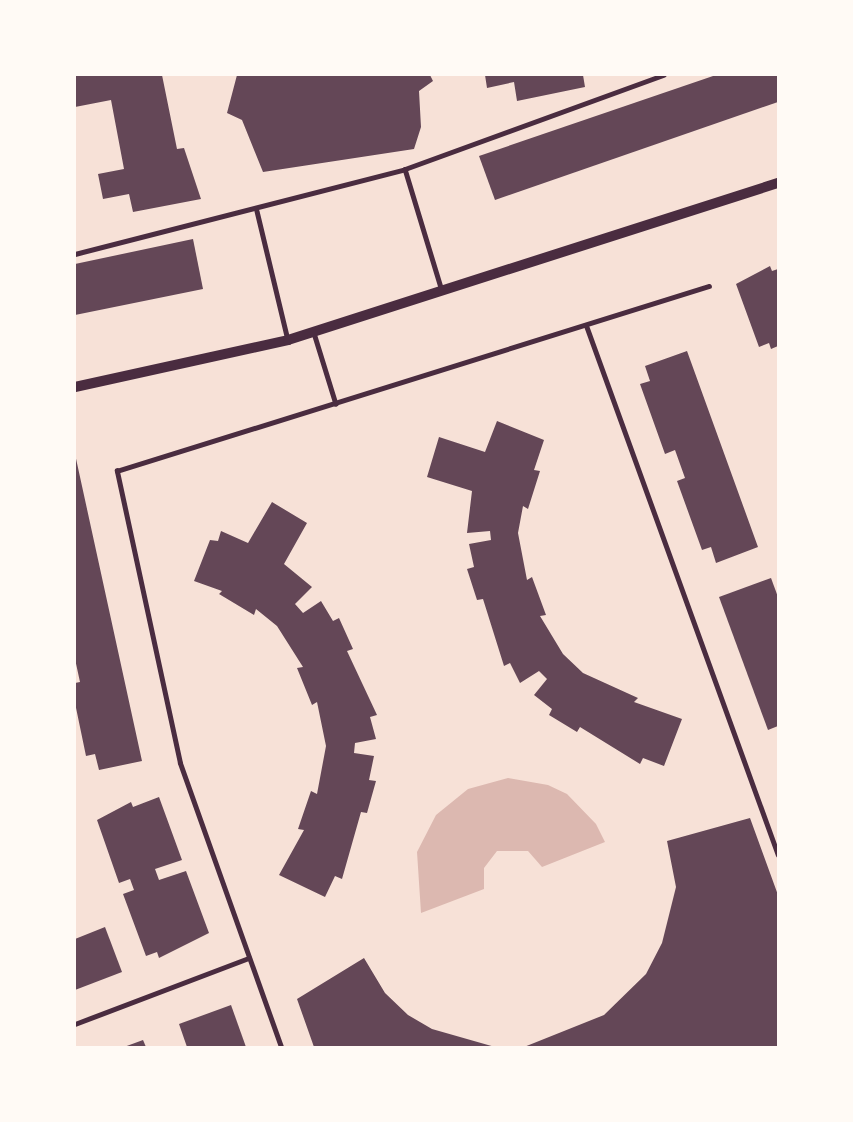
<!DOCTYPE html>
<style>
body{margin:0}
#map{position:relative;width:853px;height:1122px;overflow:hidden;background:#f7e1d7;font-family:"Fira Sans",sans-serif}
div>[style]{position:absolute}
.water>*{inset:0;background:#dcb8b0}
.building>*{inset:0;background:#644757}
.service>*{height:4.5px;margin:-2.25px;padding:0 2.25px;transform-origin:2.25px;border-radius:2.25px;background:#4a2c40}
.tertiary>*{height:10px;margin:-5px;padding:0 5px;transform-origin:5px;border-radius:5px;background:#4a2c40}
span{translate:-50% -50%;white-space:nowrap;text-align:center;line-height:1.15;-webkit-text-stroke:4.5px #fffaf5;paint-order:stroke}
.frame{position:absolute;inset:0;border:76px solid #fffaf5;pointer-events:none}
</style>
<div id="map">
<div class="water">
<i style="clip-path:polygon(508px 778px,548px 785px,567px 794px,596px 824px,605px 842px,542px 867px,528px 851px,497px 851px,484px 868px,484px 889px,421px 913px,417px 852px,436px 815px,468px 789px)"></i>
</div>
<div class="building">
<i style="clip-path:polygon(75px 75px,162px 75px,177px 149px,184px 148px,201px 199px,133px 212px,129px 194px,103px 199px,98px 174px,124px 169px,111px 100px,75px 107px)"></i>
<i style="clip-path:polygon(237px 75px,430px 75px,433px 81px,419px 91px,421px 127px,414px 149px,263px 172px,242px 120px,227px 113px)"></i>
<i style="clip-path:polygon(485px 75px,583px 75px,585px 87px,517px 101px,514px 82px,487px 88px)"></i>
<i style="clip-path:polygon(716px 75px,778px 75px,778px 102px,495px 200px,479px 156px)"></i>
<i style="clip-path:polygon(193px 239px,203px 289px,75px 315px,75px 264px)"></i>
<i style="clip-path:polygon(770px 266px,772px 271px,778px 269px,778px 346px,771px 349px,769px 343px,759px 347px,736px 284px)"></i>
<i style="clip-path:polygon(687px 351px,758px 547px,716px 563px,711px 547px,702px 550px,677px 481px,685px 478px,675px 450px,665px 454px,640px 384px,650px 381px,645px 366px)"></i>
<i style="clip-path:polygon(497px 421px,544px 440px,534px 470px,540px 471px,528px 509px,523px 506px,518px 533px,527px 580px,532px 577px,546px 615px,540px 616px,563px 654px,583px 673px,638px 698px,634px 702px,682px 719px,664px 766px,643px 758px,640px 764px,580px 727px,577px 732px,549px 715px,552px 709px,534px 695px,547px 679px,539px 671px,520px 683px,510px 663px,504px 666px,483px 599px,477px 600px,467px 569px,474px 567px,469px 544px,491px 540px,490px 531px,467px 533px,472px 491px,427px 477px,439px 437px,485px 452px)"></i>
<i style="clip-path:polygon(75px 454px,142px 761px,99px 770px,95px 754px,86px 756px,75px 703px,75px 683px,80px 682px,75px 659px)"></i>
<i style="clip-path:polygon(272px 502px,307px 523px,284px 564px,312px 587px,295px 604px,303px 613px,321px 601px,333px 621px,339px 618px,353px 649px,347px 651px,377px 715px,370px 717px,376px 739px,355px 743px,354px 753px,374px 756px,369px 780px,376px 781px,367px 813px,361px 812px,342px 879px,335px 876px,325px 897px,279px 875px,304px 830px,298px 829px,311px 791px,317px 794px,326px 746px,317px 702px,312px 705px,297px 668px,303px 667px,277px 626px,256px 609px,254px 615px,219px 594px,222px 591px,194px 581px,210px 540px,218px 541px,221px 531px,248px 543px)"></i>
<i style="clip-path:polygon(771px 578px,778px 597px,778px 726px,768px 730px,719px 597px)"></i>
<i style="clip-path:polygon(159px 797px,182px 860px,155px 869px,159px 880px,186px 871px,209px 933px,159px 958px,157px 952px,146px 956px,123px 894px,134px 890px,130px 879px,119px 883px,97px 820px,131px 802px,133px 807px)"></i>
<i style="clip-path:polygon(750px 818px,778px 895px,778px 1047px,524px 1047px,604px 1015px,646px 974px,662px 943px,676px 887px,667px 841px)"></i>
<i style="clip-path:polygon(105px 927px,122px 972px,75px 990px,75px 939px)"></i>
<i style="clip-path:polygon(364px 958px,385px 993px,408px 1015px,432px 1029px,495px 1047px,314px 1047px,297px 999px)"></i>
<i style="clip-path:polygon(231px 1005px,246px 1047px,187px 1047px,179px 1024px)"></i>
<i style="clip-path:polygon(143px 1040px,146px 1047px,124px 1047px)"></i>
</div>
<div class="service">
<i style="left:405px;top:169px;width:127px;rotate:73.1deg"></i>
<i style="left:257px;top:211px;width:133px;rotate:76.5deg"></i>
<i style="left:75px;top:254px;width:341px;rotate:-14.4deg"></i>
<i style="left:405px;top:169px;width:275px;rotate:-20deg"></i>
<i style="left:587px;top:327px;width:561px;rotate:70.08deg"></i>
<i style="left:314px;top:333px;width:74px;rotate:72.8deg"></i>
<i style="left:75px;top:1024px;width:186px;rotate:-20.8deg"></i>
<i style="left:281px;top:1047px;width:301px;rotate:-109.6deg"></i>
<i style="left:180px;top:763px;width:299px;rotate:-102.2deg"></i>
<i style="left:117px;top:471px;width:620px;rotate:-17.35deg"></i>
</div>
<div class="tertiary">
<i style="left:75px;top:387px;width:218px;rotate:-12.4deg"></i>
<i style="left:288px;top:340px;width:515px;rotate:-17.77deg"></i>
</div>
<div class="frame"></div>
</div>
